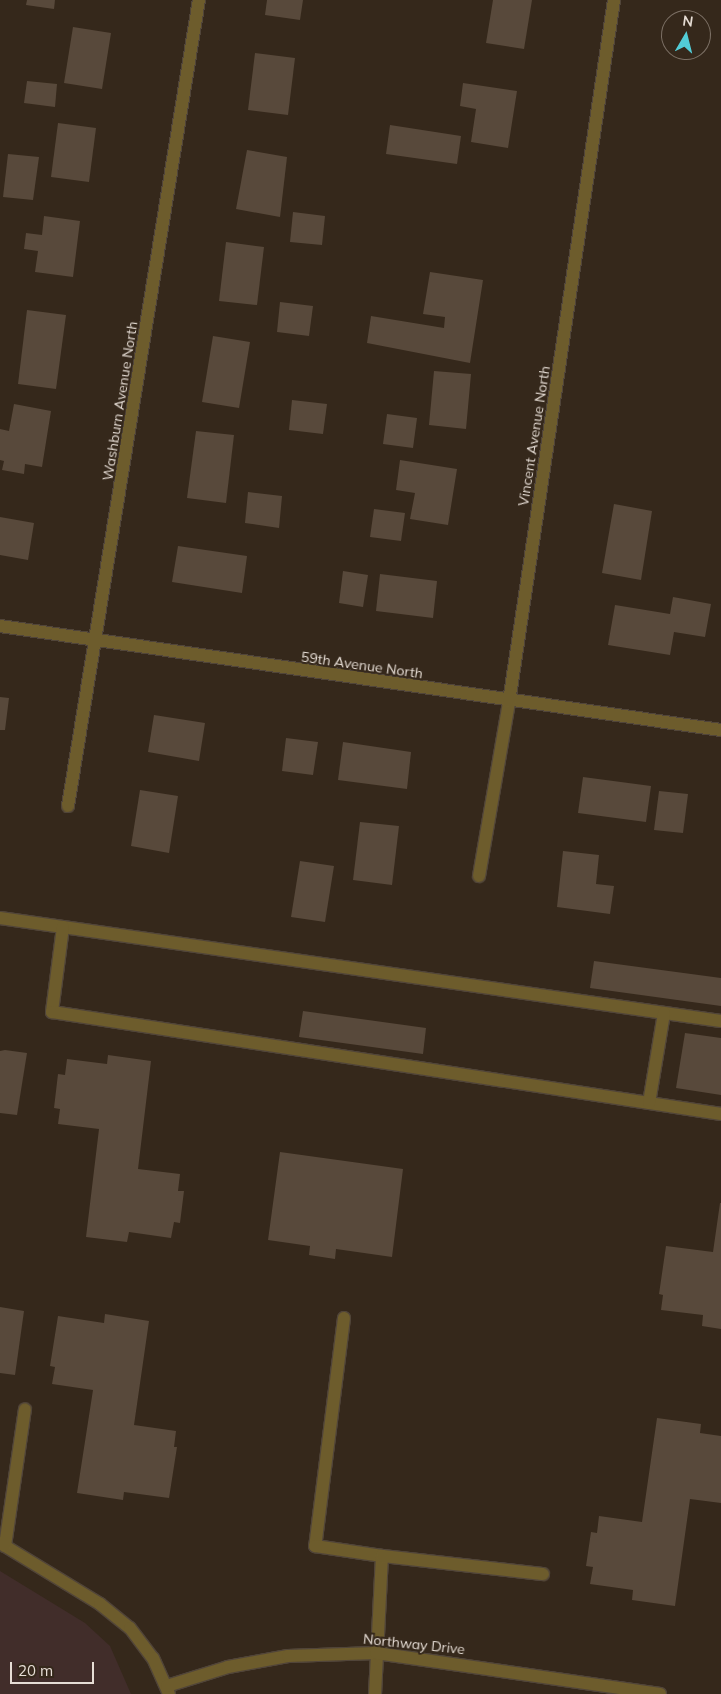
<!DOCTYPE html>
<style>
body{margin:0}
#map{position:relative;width:721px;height:1694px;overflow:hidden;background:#35281b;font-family:Mulish,sans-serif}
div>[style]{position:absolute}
.commercial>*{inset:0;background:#412d2a}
.building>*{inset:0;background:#58493b}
.roads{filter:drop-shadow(1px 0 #514539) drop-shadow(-1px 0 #514539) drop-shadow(0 1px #514539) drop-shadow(0 -1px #514539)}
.minor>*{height:12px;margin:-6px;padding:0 6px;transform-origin:6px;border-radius:6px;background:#6d5c2c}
span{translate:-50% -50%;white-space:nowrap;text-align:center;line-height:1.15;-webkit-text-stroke:4px #35281b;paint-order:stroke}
.street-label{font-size:14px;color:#e6ddd5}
.north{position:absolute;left:661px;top:10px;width:50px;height:50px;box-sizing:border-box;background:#35281b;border:1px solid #7c7065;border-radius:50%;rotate:8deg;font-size:14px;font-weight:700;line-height:20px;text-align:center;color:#e6ddd5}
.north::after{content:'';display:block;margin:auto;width:18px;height:22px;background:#52ccd6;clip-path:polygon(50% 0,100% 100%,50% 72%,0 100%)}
.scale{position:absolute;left:10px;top:1662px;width:84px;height:22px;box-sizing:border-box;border:2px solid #e6ddd5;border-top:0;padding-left:6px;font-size:15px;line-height:18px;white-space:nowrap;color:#e6ddd5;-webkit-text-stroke:4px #35281b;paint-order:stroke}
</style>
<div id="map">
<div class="commercial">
<i style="clip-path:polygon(0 1571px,85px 1623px,110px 1646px,131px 1694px,0 1694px)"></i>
</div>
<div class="building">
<i style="clip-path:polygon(27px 0,55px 0,54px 9px,26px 5px)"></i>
<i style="clip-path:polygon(267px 0,303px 0,300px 20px,265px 15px)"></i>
<i style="clip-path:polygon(493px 0,532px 0,524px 49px,486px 43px)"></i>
<i style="clip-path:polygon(73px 27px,111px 33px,102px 89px,64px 83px)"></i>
<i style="clip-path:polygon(255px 53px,295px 58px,288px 115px,248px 110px)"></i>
<i style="clip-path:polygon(27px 81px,57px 84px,55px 107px,24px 103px)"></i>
<i style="clip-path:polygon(463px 83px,517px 91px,508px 148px,471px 142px,476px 109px,460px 106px)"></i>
<i style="clip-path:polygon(58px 123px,96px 128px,89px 182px,51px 177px)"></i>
<i style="clip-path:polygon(390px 125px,461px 136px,457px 164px,386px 154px)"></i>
<i style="clip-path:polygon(247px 150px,287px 157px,280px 217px,236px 209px)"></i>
<i style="clip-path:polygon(8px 154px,39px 157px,33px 200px,3px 197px)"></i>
<i style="clip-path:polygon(293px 212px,325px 216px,322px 245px,290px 242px)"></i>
<i style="clip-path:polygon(44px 216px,80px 221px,73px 277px,35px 272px,38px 251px,24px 249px,26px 233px,42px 235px)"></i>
<i style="clip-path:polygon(226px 242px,264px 247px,257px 305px,219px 301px)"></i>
<i style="clip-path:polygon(430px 272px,483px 280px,470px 363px,367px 343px,371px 316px,444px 328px,445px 317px,423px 314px)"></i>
<i style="clip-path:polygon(280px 302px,313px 306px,309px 336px,277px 332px)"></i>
<i style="clip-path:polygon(27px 310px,66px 315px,56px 389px,18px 384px)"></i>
<i style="clip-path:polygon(213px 336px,250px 342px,239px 408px,202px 402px)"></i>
<i style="clip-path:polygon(434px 371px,471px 374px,466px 429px,429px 425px)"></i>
<i style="clip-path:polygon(292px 400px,327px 404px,323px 434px,289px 430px)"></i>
<i style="clip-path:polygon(14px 404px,51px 411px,42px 467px,25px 464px,24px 474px,2px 470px,4px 461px,0 460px,0 429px,9px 431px)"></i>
<i style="clip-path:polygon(387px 414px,417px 418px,413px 448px,383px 444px)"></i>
<i style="clip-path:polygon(196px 431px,234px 435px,226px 503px,187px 498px)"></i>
<i style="clip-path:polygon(400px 460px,457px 469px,448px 525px,410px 519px,415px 493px,396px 490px)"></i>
<i style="clip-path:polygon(248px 492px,282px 496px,279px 528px,245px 523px)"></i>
<i style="clip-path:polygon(614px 504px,652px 511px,641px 580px,602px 573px)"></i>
<i style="clip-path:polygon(374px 509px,405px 513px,401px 541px,370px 537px)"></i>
<i style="clip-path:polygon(0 517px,34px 523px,28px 560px,0 555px)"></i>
<i style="clip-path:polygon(178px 546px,247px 556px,242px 593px,172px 582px)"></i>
<i style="clip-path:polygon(343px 571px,368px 575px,363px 607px,339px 603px)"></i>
<i style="clip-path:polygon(380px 574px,437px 581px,433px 618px,376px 611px)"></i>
<i style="clip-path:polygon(673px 597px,711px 604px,705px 637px,674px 632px,670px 655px,608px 645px,615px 605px,670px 614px)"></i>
<i style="clip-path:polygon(0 697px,9px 698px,5px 730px,0 730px)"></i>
<i style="clip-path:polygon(154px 715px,205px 723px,199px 761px,148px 752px)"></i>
<i style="clip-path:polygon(286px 738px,318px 742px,313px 775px,282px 771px)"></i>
<i style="clip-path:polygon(343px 742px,411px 752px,407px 789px,338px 780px)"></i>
<i style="clip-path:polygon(583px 777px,651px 786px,646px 822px,578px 813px)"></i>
<i style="clip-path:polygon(140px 790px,178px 796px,169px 853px,131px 846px)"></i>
<i style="clip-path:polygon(659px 791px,688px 794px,683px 833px,654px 830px)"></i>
<i style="clip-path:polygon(360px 822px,399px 826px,392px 885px,353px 880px)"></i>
<i style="clip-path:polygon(563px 851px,599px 855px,596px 884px,614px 886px,610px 914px,557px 907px)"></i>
<i style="clip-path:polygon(300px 861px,334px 866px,325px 922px,291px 917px)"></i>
<i style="clip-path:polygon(594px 961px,721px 978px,721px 1006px,590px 988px)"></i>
<i style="clip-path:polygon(303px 1011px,426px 1028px,423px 1054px,299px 1037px)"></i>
<i style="clip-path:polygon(685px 1033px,721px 1038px,721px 1095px,676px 1088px)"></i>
<i style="clip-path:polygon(5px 1050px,27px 1053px,17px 1115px,0 1113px,0 1051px)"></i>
<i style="clip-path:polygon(108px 1055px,151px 1061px,138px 1169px,180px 1174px,178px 1191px,184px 1191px,180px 1223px,174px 1222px,171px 1238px,129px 1232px,127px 1242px,86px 1237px,99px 1129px,58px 1124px,60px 1109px,54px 1108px,58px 1074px,65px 1075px,67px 1059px,107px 1064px)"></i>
<i style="clip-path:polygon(280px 1152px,403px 1169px,392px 1257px,336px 1249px,335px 1259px,309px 1255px,310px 1246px,268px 1240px)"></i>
<i style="clip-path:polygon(720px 1203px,721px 1203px,721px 1329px,702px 1326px,703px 1315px,661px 1310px,663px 1295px,659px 1294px,666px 1246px,713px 1252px)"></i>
<i style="clip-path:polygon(0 1307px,24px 1311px,15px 1375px,0 1373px)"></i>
<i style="clip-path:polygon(105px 1314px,149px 1321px,134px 1425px,176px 1431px,174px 1447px,177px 1447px,169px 1498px,124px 1492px,123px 1500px,77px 1493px,93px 1390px,52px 1384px,55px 1367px,50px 1366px,58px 1316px,104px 1323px)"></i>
<i style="clip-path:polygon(657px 1418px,701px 1424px,700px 1433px,721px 1436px,721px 1503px,690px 1499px,675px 1606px,632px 1600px,633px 1590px,590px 1584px,593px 1567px,586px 1566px,591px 1532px,597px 1533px,599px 1516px,642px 1522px)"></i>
</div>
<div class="roads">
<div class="minor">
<i style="left:0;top:626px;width:728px;rotate:8.21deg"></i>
<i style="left:68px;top:806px;width:817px;rotate:-80.77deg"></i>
<i style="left:479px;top:876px;width:177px;rotate:-80.2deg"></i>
<i style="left:509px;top:702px;width:710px;rotate:-81.49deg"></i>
<i style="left:0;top:918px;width:728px;rotate:8.13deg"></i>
<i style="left:63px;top:927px;width:86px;rotate:97.4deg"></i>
<i style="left:52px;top:1012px;width:677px;rotate:8.67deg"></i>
<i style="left:649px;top:1103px;width:91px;rotate:-80.5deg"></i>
<i style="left:344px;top:1318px;width:230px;rotate:97.2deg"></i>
<i style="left:315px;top:1546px;width:68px;rotate:8.5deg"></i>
<i style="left:382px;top:1556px;width:138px;rotate:92.9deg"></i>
<i style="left:0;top:1543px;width:117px;rotate:31.4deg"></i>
<i style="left:100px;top:1604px;width:38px;rotate:39deg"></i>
<i style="left:130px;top:1628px;width:38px;rotate:53deg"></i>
<i style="left:153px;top:1658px;width:39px;rotate:66deg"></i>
<i style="left:5px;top:1546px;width:138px;rotate:-81.7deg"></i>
<i style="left:382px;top:1556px;width:162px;rotate:6.4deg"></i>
<i style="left:167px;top:1686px;width:64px;rotate:-17.3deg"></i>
<i style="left:228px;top:1667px;width:61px;rotate:-10.4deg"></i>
<i style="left:288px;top:1656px;width:88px;rotate:-2deg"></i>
<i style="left:376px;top:1653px;width:287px;rotate:8.2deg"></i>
</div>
</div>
<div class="street-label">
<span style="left:120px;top:401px;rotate:-81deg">Washburn Avenue North</span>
<span style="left:534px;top:436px;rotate:-81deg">Vincent Avenue North</span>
<span style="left:362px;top:665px;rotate:8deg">59th Avenue North</span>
<span style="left:414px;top:1644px;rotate:6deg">Northway Drive</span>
</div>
<div class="north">N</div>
<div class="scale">20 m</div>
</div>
